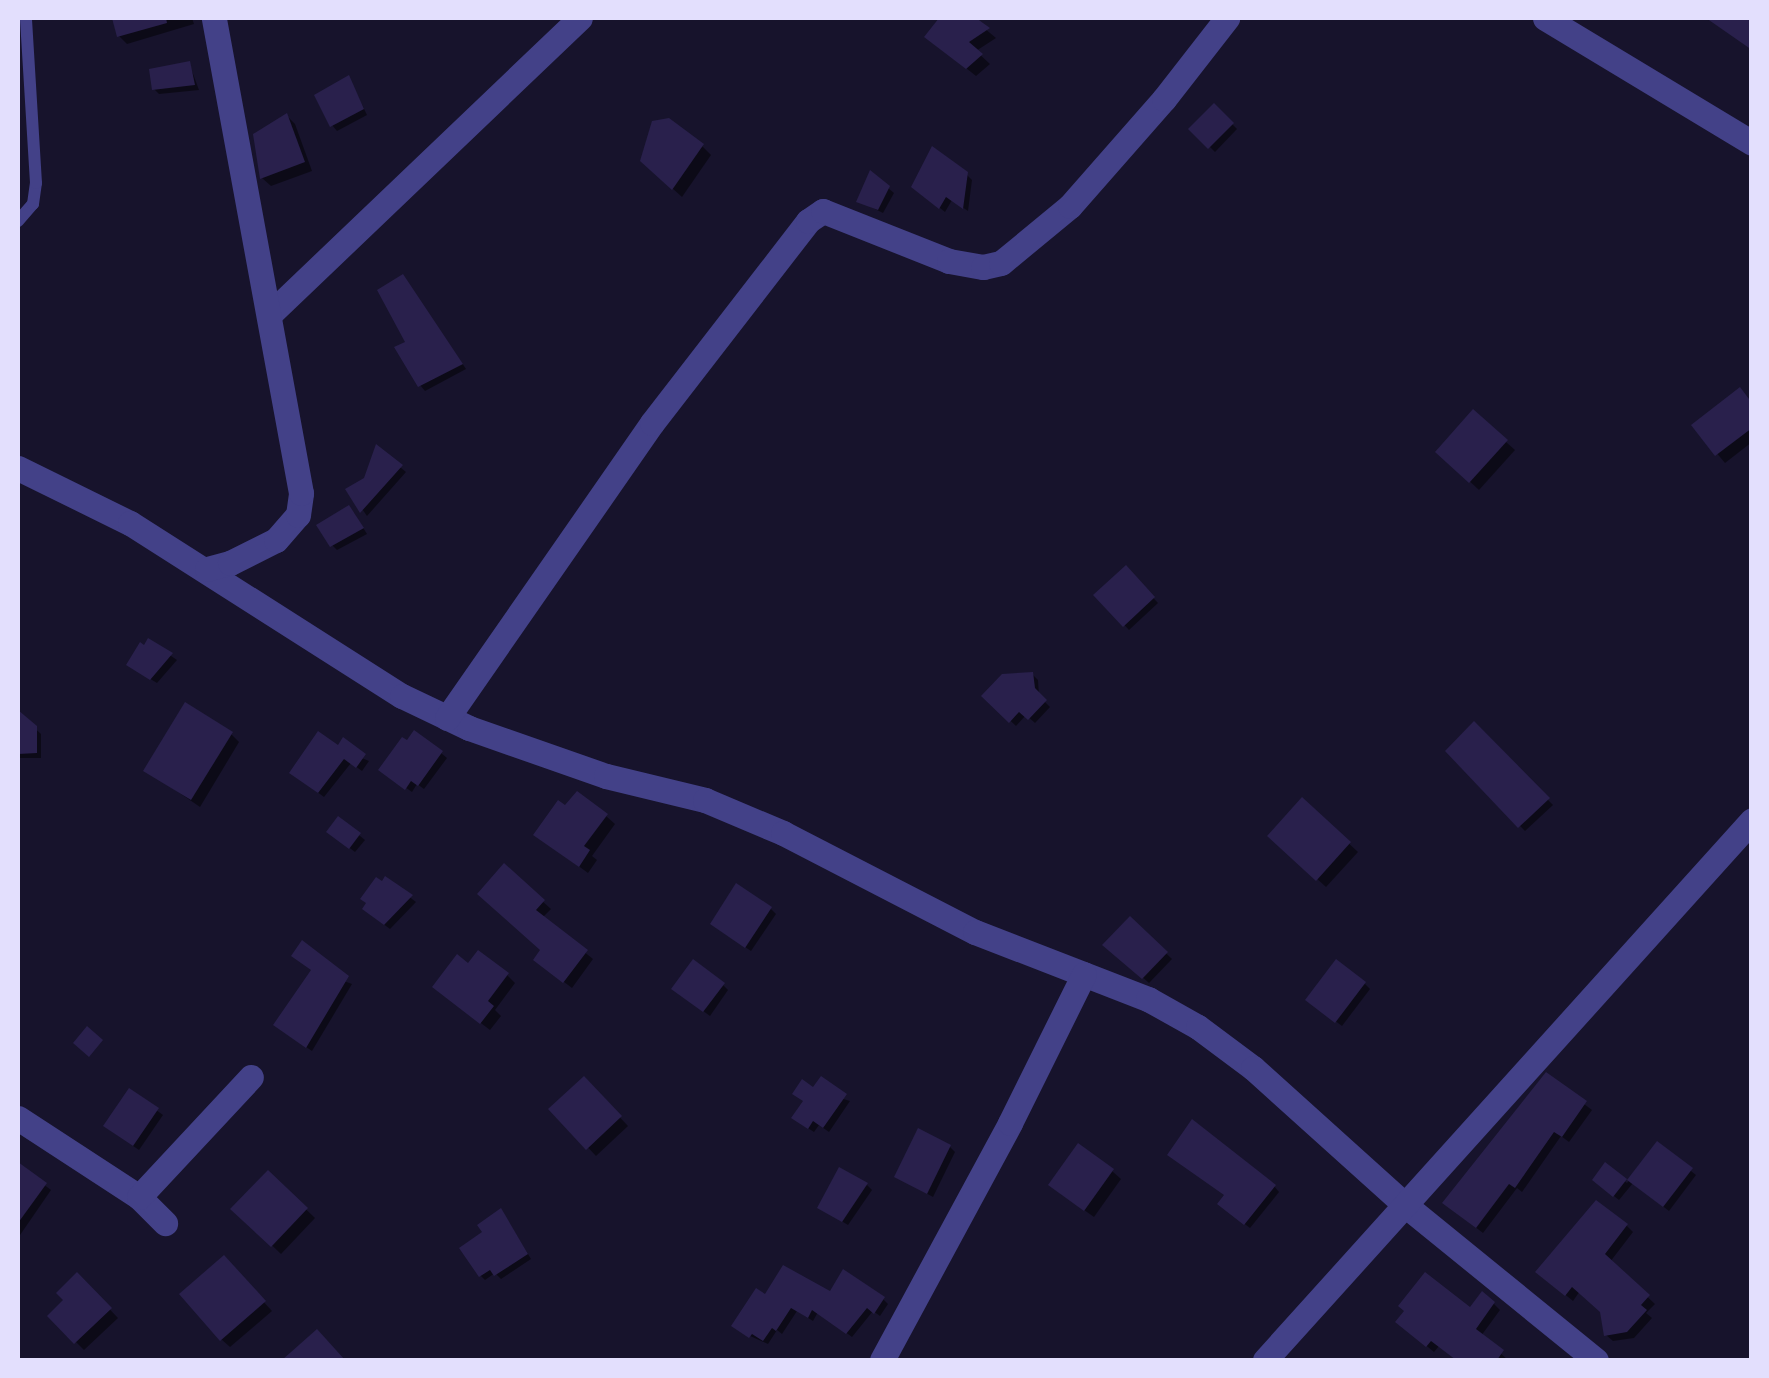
<!DOCTYPE html>
<style>
body{margin:0}
#map{position:relative;width:1769px;height:1378px;overflow:hidden;background:#17132c;font-family:"IBM Plex Sans",sans-serif}
div>[style]{position:absolute}
.shadow>*{inset:0;background:#0007}
.building>*{inset:0;background:#29204c}
.service>*{height:12px;margin:-6px;padding:0 6px;transform-origin:6px;border-radius:6px;background:#434188}
.minor>*{height:25px;margin:-12.5px;padding:0 12.5px;transform-origin:12.5px;border-radius:12.5px;background:#434188}
.tertiary>*{height:25px;margin:-12.5px;padding:0 12.5px;transform-origin:12.5px;border-radius:12.5px;background:#434188}
span{translate:-50% -50%;white-space:nowrap;text-align:center;line-height:1.15;-webkit-text-stroke:8px #17132c;paint-order:stroke}
.frame{position:absolute;inset:0;border:20px solid #e3dffd;pointer-events:none}
</style>
<div id="map">
<div class="shadow">
<i style="clip-path:polygon(115px 18px,192px 18px,194px 24px,127px 44px,119px 36px)"></i>
<i style="clip-path:polygon(942px 18px,972px 18px,996px 38px,976px 51px,990px 64px,976px 76px,927px 37px)"></i>
<i style="clip-path:polygon(189px 63px,199px 90px,159px 94px,154px 89px)"></i>
<i style="clip-path:polygon(349px 78px,367px 115px,337px 131px,332px 125px)"></i>
<i style="clip-path:polygon(1214px 106px,1237px 129px,1215px 152px,1192px 129px)"></i>
<i style="clip-path:polygon(287px 116px,295px 124px,312px 171px,271px 186px,262px 178px)"></i>
<i style="clip-path:polygon(702px 146px,711px 155px,682px 197px,651px 169px)"></i>
<i style="clip-path:polygon(966px 174px,972px 180px,968px 211px,952px 200px,945px 212px,920px 192px)"></i>
<i style="clip-path:polygon(888px 188px,894px 193px,883px 213px,859px 201px)"></i>
<i style="clip-path:polygon(439px 329px,466px 369px,425px 391px,420px 385px)"></i>
<i style="clip-path:polygon(1752px 404px,1752px 442px,1725px 463px,1694px 426px)"></i>
<i style="clip-path:polygon(1506px 442px,1515px 450px,1479px 490px,1438px 452px)"></i>
<i style="clip-path:polygon(377px 448px,406px 472px,367px 516px,349px 490px,366px 480px)"></i>
<i style="clip-path:polygon(354px 513px,367px 534px,337px 550px,332px 545px)"></i>
<i style="clip-path:polygon(1126px 569px,1158px 603px,1129px 630px,1097px 595px)"></i>
<i style="clip-path:polygon(149px 641px,177px 660px,157px 683px,134px 669px)"></i>
<i style="clip-path:polygon(1032px 674px,1038px 680px,1039px 696px,1050px 707px,1035px 723px,1026px 715px,1016px 726px,984px 696px)"></i>
<i style="clip-path:polygon(18px 713px,41px 734px,41px 758px,18px 758px)"></i>
<i style="clip-path:polygon(1474px 725px,1553px 805px,1525px 831px,1448px 751px)"></i>
<i style="clip-path:polygon(231px 734px,239px 742px,200px 807px,146px 770px)"></i>
<i style="clip-path:polygon(338px 748px,369px 761px,362px 771px,351px 763px,324px 797px,297px 777px)"></i>
<i style="clip-path:polygon(441px 753px,447px 758px,424px 789px,417px 784px,412px 792px,381px 770px)"></i>
<i style="clip-path:polygon(1303px 801px,1358px 852px,1326px 887px,1270px 836px)"></i>
<i style="clip-path:polygon(566px 809px,606px 816px,615px 824px,592px 856px,597px 860px,588px 873px,536px 835px)"></i>
<i style="clip-path:polygon(339px 819px,365px 840px,355px 852px,334px 836px)"></i>
<i style="clip-path:polygon(504px 867px,551px 909px,542px 918px,593px 959px,572px 988px,543px 966px,543px 951px)"></i>
<i style="clip-path:polygon(386px 879px,416px 902px,390px 929px,370px 914px)"></i>
<i style="clip-path:polygon(771px 909px,776px 914px,751px 951px,718px 929px)"></i>
<i style="clip-path:polygon(1130px 919px,1172px 959px,1149px 983px,1106px 945px)"></i>
<i style="clip-path:polygon(468px 966px,507px 975px,515px 983px,495px 1010px,501px 1016px,490px 1030px,444px 995px)"></i>
<i style="clip-path:polygon(314px 970px,352px 984px,312px 1051px,281px 1030px)"></i>
<i style="clip-path:polygon(1365px 984px,1370px 989px,1342px 1026px,1314px 1005px)"></i>
<i style="clip-path:polygon(723px 985px,728px 990px,710px 1016px,680px 994px)"></i>
<i style="clip-path:polygon(1547px 1076px,1592px 1110px,1569px 1142px,1561px 1136px,1522px 1192px,1517px 1188px,1483px 1233px,1452px 1209px)"></i>
<i style="clip-path:polygon(584px 1079px,628px 1126px,596px 1156px,552px 1109px)"></i>
<i style="clip-path:polygon(814px 1090px,850px 1101px,829px 1132px,819px 1125px,814px 1132px,800px 1123px)"></i>
<i style="clip-path:polygon(130px 1091px,163px 1115px,139px 1150px,111px 1131px)"></i>
<i style="clip-path:polygon(1657px 1144px,1696px 1175px,1669px 1211px,1633px 1183px,1619px 1200px,1600px 1185px,1606px 1166px,1627px 1183px)"></i>
<i style="clip-path:polygon(950px 1147px,955px 1152px,933px 1197px,897px 1177px)"></i>
<i style="clip-path:polygon(18px 1165px,51px 1190px,18px 1238px)"></i>
<i style="clip-path:polygon(1112px 1171px,1121px 1179px,1094px 1217px,1060px 1193px)"></i>
<i style="clip-path:polygon(268px 1173px,315px 1218px,281px 1254px,234px 1209px)"></i>
<i style="clip-path:polygon(867px 1185px,872px 1190px,848px 1225px,820px 1208px)"></i>
<i style="clip-path:polygon(1274px 1186px,1279px 1192px,1250px 1228px,1225px 1209px)"></i>
<i style="clip-path:polygon(505px 1216px,531px 1259px,501px 1279px,495px 1273px,485px 1280px,480px 1275px)"></i>
<i style="clip-path:polygon(1626px 1225px,1633px 1232px,1610px 1262px,1655px 1304px,1646px 1313px,1652px 1318px,1634px 1338px,1613px 1341px,1606px 1335px,1603px 1312px,1580px 1291px,1573px 1301px,1545px 1278px)"></i>
<i style="clip-path:polygon(224px 1259px,272px 1311px,230px 1347px,221px 1339px)"></i>
<i style="clip-path:polygon(77px 1275px,118px 1318px,84px 1350px,50px 1316px,66px 1300px)"></i>
<i style="clip-path:polygon(831px 1294px,883px 1299px,888px 1304px,880px 1316px,873px 1311px,852px 1337px,818px 1312px,813px 1321px,797px 1311px,782px 1334px,777px 1330px,768px 1344px,739px 1331px,765px 1297px)"></i>
<i style="clip-path:polygon(1494px 1304px,1500px 1310px,1481px 1336px,1508px 1360px,1458px 1360px,1439px 1346px,1434px 1352px,1405px 1328px)"></i>
</div>
<div class="building">
<i style="clip-path:polygon(112px 18px,166px 18px,167px 23px,117px 37px)"></i>
<i style="clip-path:polygon(939px 18px,976px 18px,990px 28px,969px 42px,983px 54px,966px 69px,924px 37px)"></i>
<i style="clip-path:polygon(1706px 18px,1752px 18px,1752px 50px)"></i>
<i style="clip-path:polygon(190px 61px,195px 85px,152px 90px,149px 69px)"></i>
<i style="clip-path:polygon(349px 75px,364px 109px,330px 127px,314px 95px)"></i>
<i style="clip-path:polygon(1214px 103px,1234px 123px,1208px 149px,1188px 129px)"></i>
<i style="clip-path:polygon(287px 113px,305px 162px,260px 179px,253px 134px)"></i>
<i style="clip-path:polygon(669px 118px,704px 144px,672px 190px,640px 161px,652px 121px)"></i>
<i style="clip-path:polygon(932px 146px,968px 172px,963px 209px,946px 197px,939px 209px,911px 187px)"></i>
<i style="clip-path:polygon(870px 170px,890px 186px,878px 210px,856px 202px)"></i>
<i style="clip-path:polygon(403px 274px,463px 364px,418px 387px,394px 347px,405px 342px,377px 290px)"></i>
<i style="clip-path:polygon(1740px 387px,1752px 403px,1752px 428px,1715px 456px,1691px 425px)"></i>
<i style="clip-path:polygon(1473px 409px,1508px 440px,1469px 483px,1435px 452px)"></i>
<i style="clip-path:polygon(376px 444px,403px 465px,360px 513px,345px 489px,364px 478px)"></i>
<i style="clip-path:polygon(349px 505px,364px 528px,330px 547px,316px 525px)"></i>
<i style="clip-path:polygon(1126px 565px,1155px 597px,1123px 627px,1093px 595px)"></i>
<i style="clip-path:polygon(148px 638px,173px 653px,150px 680px,126px 665px,140px 642px,144px 645px)"></i>
<i style="clip-path:polygon(1033px 672px,1035px 688px,1047px 700px,1028px 720px,1019px 712px,1009px 723px,981px 696px,1002px 674px)"></i>
<i style="clip-path:polygon(185px 702px,233px 732px,191px 800px,143px 771px)"></i>
<i style="clip-path:polygon(18px 710px,37px 726px,37px 753px,18px 754px)"></i>
<i style="clip-path:polygon(1474px 721px,1550px 798px,1518px 828px,1445px 751px)"></i>
<i style="clip-path:polygon(414px 730px,443px 751px,418px 786px,411px 781px,405px 790px,378px 770px,402px 737px,407px 740px)"></i>
<i style="clip-path:polygon(318px 731px,338px 745px,343px 737px,366px 754px,356px 768px,344px 759px,318px 793px,289px 773px)"></i>
<i style="clip-path:polygon(577px 791px,608px 814px,584px 846px,590px 850px,579px 867px,533px 835px,558px 800px,565px 805px)"></i>
<i style="clip-path:polygon(1302px 797px,1351px 842px,1316px 881px,1267px 836px)"></i>
<i style="clip-path:polygon(338px 816px,361px 833px,349px 849px,326px 832px)"></i>
<i style="clip-path:polygon(504px 863px,545px 900px,536px 910px,588px 950px,563px 983px,533px 960px,540px 950px,477px 894px)"></i>
<i style="clip-path:polygon(385px 876px,413px 895px,384px 925px,362px 909px,366px 903px,360px 899px,376px 877px,382px 881px)"></i>
<i style="clip-path:polygon(736px 883px,772px 907px,745px 948px,710px 924px)"></i>
<i style="clip-path:polygon(1130px 916px,1168px 952px,1142px 979px,1102px 945px)"></i>
<i style="clip-path:polygon(302px 940px,349px 976px,306px 1048px,273px 1025px,311px 970px,291px 956px)"></i>
<i style="clip-path:polygon(478px 950px,509px 973px,488px 1001px,494px 1006px,480px 1024px,432px 987px,457px 954px,468px 963px)"></i>
<i style="clip-path:polygon(693px 959px,725px 983px,703px 1012px,671px 989px)"></i>
<i style="clip-path:polygon(1336px 959px,1366px 982px,1335px 1023px,1305px 1000px)"></i>
<i style="clip-path:polygon(87px 1026px,103px 1040px,89px 1057px,73px 1043px)"></i>
<i style="clip-path:polygon(1546px 1072px,1587px 1101px,1562px 1137px,1554px 1132px,1515px 1188px,1509px 1184px,1476px 1228px,1442px 1203px)"></i>
<i style="clip-path:polygon(584px 1076px,622px 1116px,586px 1150px,548px 1109px)"></i>
<i style="clip-path:polygon(821px 1076px,847px 1094px,823px 1128px,813px 1121px,808px 1129px,791px 1118px,803px 1101px,792px 1094px,802px 1079px,813px 1087px)"></i>
<i style="clip-path:polygon(129px 1088px,159px 1108px,133px 1146px,103px 1126px)"></i>
<i style="clip-path:polygon(1192px 1119px,1276px 1185px,1244px 1225px,1217px 1204px,1224px 1195px,1167px 1155px)"></i>
<i style="clip-path:polygon(918px 1128px,951px 1145px,927px 1194px,894px 1177px)"></i>
<i style="clip-path:polygon(1657px 1141px,1693px 1168px,1663px 1207px,1627px 1180px)"></i>
<i style="clip-path:polygon(1078px 1143px,1114px 1169px,1084px 1211px,1048px 1185px)"></i>
<i style="clip-path:polygon(18px 1162px,47px 1183px,18px 1223px)"></i>
<i style="clip-path:polygon(1605px 1162px,1627px 1179px,1613px 1197px,1592px 1180px)"></i>
<i style="clip-path:polygon(839px 1167px,868px 1183px,842px 1222px,817px 1208px)"></i>
<i style="clip-path:polygon(268px 1170px,308px 1208px,271px 1247px,230px 1209px)"></i>
<i style="clip-path:polygon(1596px 1200px,1628px 1224px,1605px 1254px,1650px 1295px,1641px 1305px,1647px 1310px,1627px 1332px,1604px 1336px,1600px 1312px,1572px 1287px,1565px 1296px,1535px 1272px)"></i>
<i style="clip-path:polygon(501px 1208px,528px 1254px,494px 1276px,490px 1270px,479px 1277px,459px 1248px,482px 1232px,477px 1225px)"></i>
<i style="clip-path:polygon(224px 1255px,266px 1301px,220px 1341px,179px 1294px)"></i>
<i style="clip-path:polygon(783px 1265px,830px 1291px,843px 1269px,885px 1297px,874px 1314px,867px 1308px,846px 1334px,812px 1310px,808px 1318px,791px 1308px,776px 1331px,772px 1328px,763px 1341px,752px 1334px,749px 1338px,731px 1326px,756px 1288px,765px 1294px)"></i>
<i style="clip-path:polygon(77px 1272px,112px 1308px,74px 1344px,47px 1316px,63px 1300px,56px 1293px)"></i>
<i style="clip-path:polygon(1425px 1272px,1470px 1307px,1482px 1291px,1495px 1302px,1476px 1329px,1504px 1350px,1497px 1360px,1456px 1360px,1431px 1341px,1426px 1347px,1395px 1322px,1404px 1311px,1398px 1306px)"></i>
<i style="clip-path:polygon(317px 1329px,345px 1360px,282px 1360px)"></i>
</div>
<div class="service">
<i style="left:18px;top:221px;width:23px;rotate:-49deg"></i>
<i style="left:33px;top:204px;width:21px;rotate:-82deg"></i>
<i style="left:36px;top:183px;width:165px;rotate:-93.5deg"></i>
</div>
<div class="minor">
<i style="left:1545px;top:18px;width:242px;rotate:31.1deg"></i>
<i style="left:269px;top:315px;width:430px;rotate:-43.7deg"></i>
<i style="left:18px;top:468px;width:125px;rotate:26.2deg"></i>
<i style="left:130px;top:523px;width:322px;rotate:32.5deg"></i>
<i style="left:402px;top:696px;width:74px;rotate:25.5deg"></i>
<i style="left:469px;top:728px;width:145px;rotate:19.3deg"></i>
<i style="left:606px;top:776px;width:102px;rotate:13.6deg"></i>
<i style="left:705px;top:800px;width:85px;rotate:22.9deg"></i>
<i style="left:783px;top:833px;width:216px;rotate:27.3deg"></i>
<i style="left:975px;top:932px;width:186px;rotate:21.2deg"></i>
<i style="left:1148px;top:999px;width:57px;rotate:29.2deg"></i>
<i style="left:1198px;top:1027px;width:69px;rotate:36.7deg"></i>
<i style="left:1253px;top:1068px;width:205px;rotate:42deg"></i>
<i style="left:1405px;top:1205px;width:246px;rotate:39.1deg"></i>
<i style="left:207px;top:569px;width:24px;rotate:-15deg"></i>
<i style="left:230px;top:563px;width:51px;rotate:-26.6deg"></i>
<i style="left:276px;top:540px;width:33px;rotate:-49deg"></i>
<i style="left:298px;top:515px;width:22px;rotate:-82deg"></i>
<i style="left:301px;top:493px;width:483px;rotate:-100.4deg"></i>
<i style="left:447px;top:718px;width:359px;rotate:-55.2deg"></i>
<i style="left:652px;top:423px;width:255px;rotate:-52.3deg"></i>
<i style="left:808px;top:221px;width:18px;rotate:-34deg"></i>
<i style="left:823px;top:211px;width:136px;rotate:21.6deg"></i>
<i style="left:949px;top:261px;width:35px;rotate:10deg"></i>
<i style="left:983px;top:267px;width:18px;rotate:-13deg"></i>
<i style="left:1001px;top:263px;width:89px;rotate:-39.6deg"></i>
<i style="left:1070px;top:206px;width:142px;rotate:-48.7deg"></i>
<i style="left:1164px;top:99px;width:103px;rotate:-52.1deg"></i>
<i style="left:18px;top:1118px;width:145px;rotate:33.1deg"></i>
<i style="left:139px;top:1197px;width:37px;rotate:45deg"></i>
<i style="left:139px;top:1197px;width:164px;rotate:-47deg"></i>
<i style="left:882px;top:1360px;width:269px;rotate:-61.6deg"></i>
<i style="left:1010px;top:1123px;width:166px;rotate:-63.6deg"></i>
</div>
<div class="tertiary">
<i style="left:1265px;top:1360px;width:727px;rotate:-47.95deg"></i>
</div>
<div class="frame"></div>
</div>
